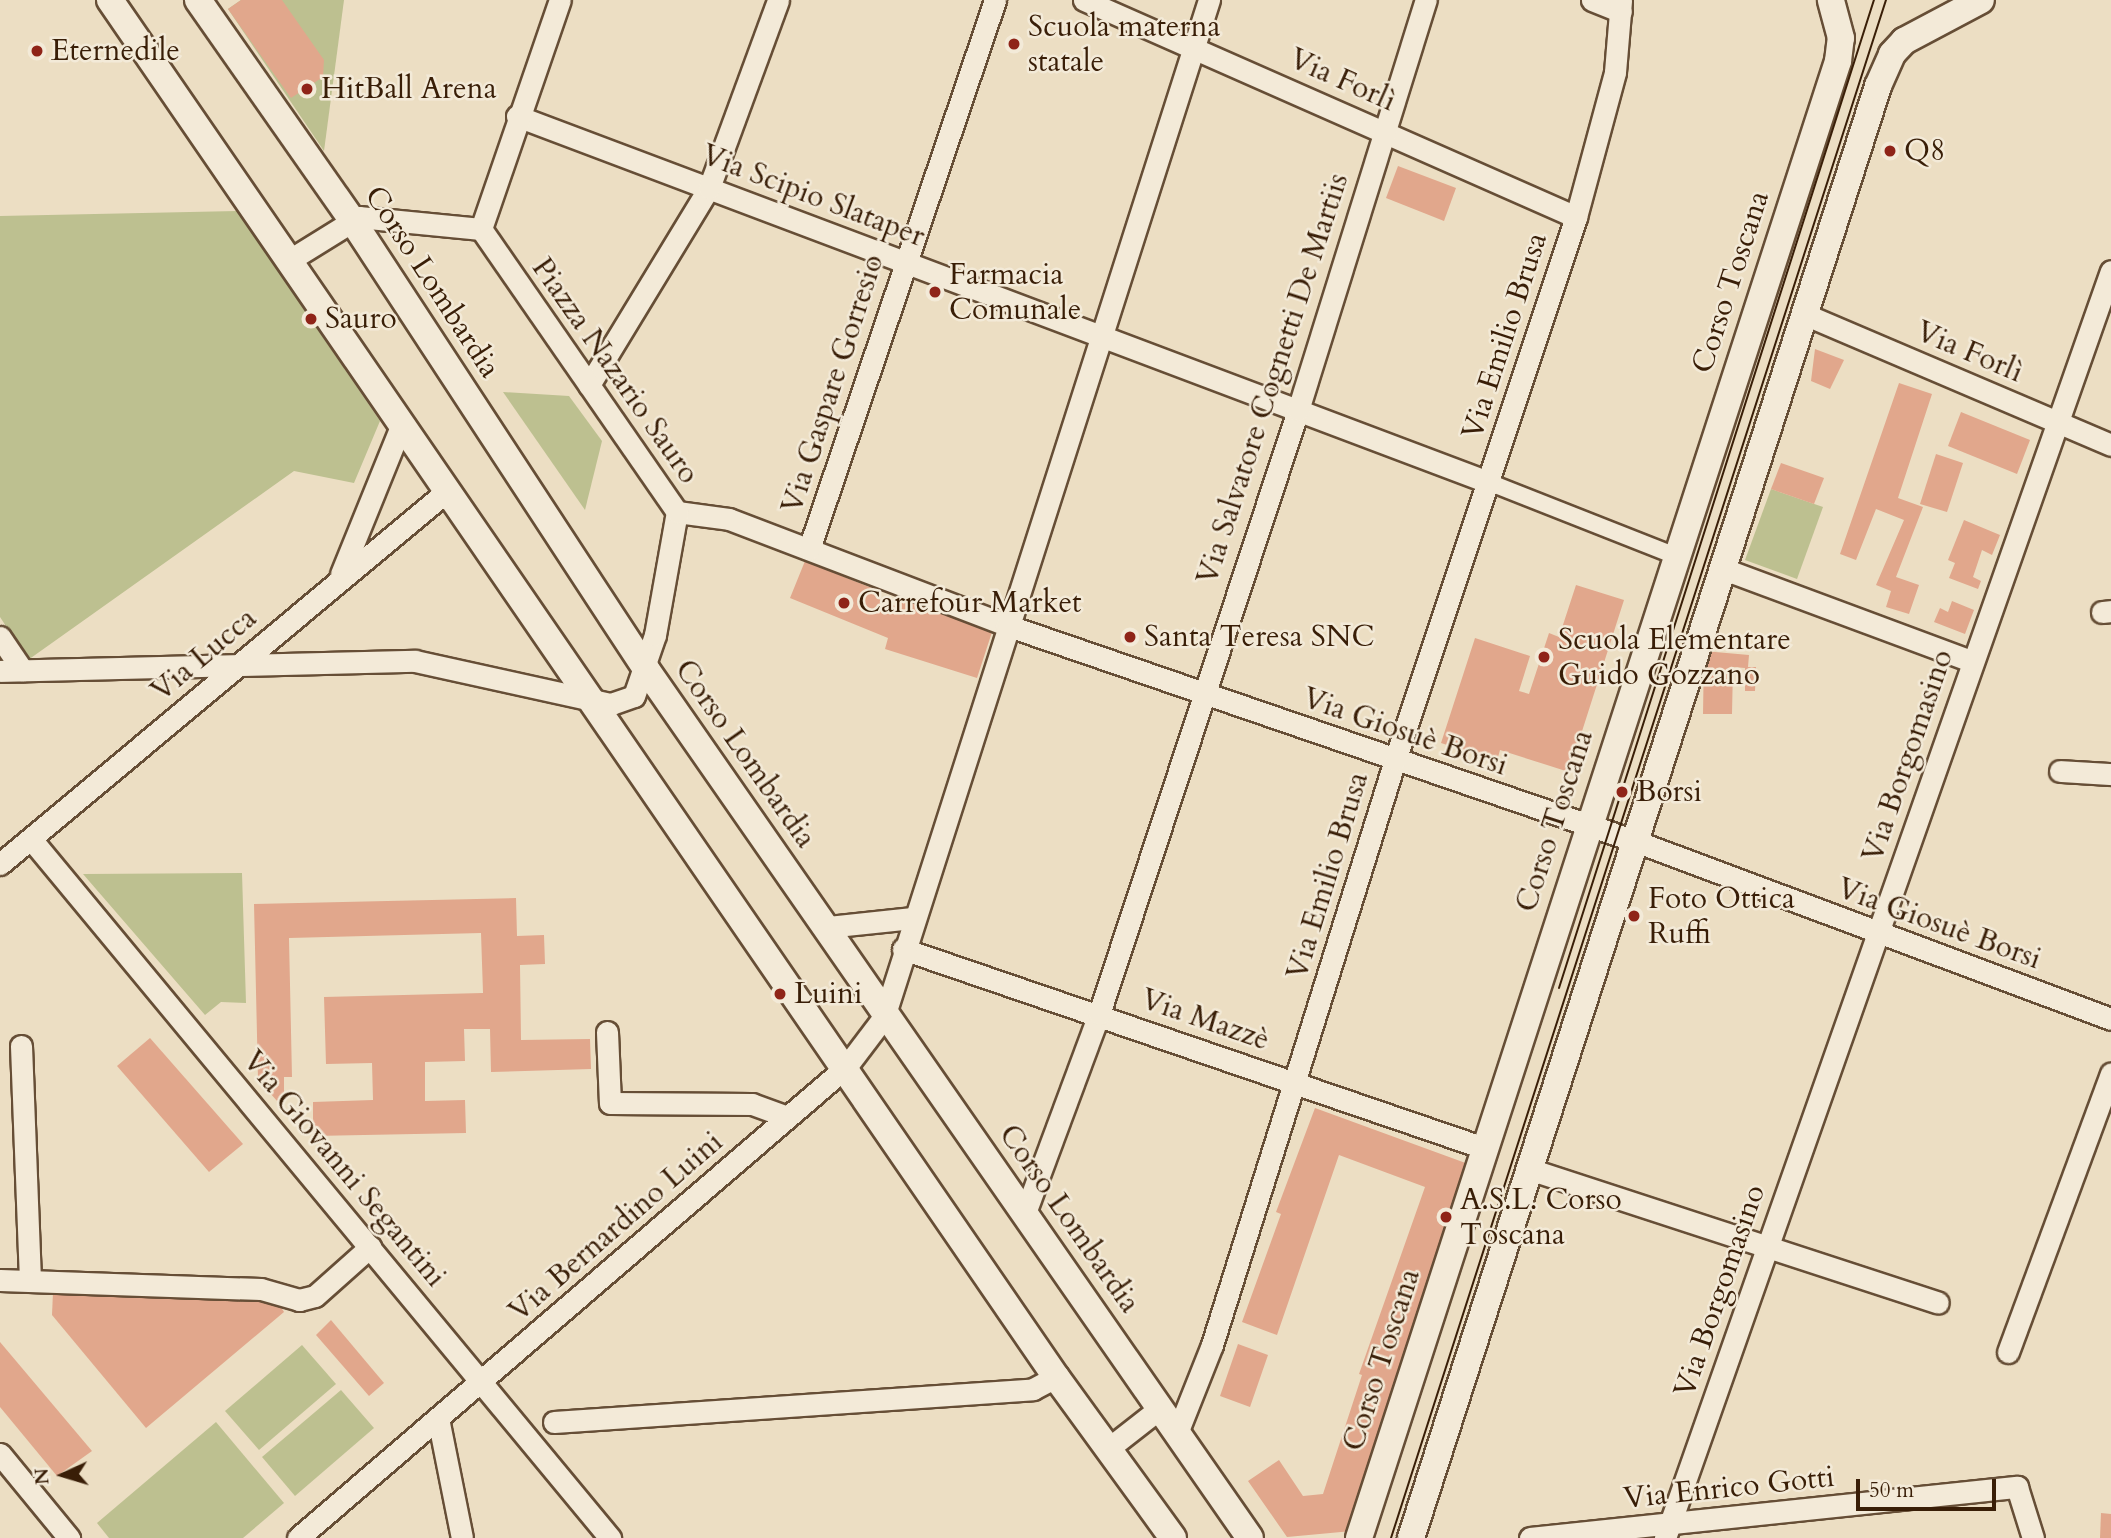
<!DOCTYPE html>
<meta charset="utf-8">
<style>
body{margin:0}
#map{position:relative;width:2111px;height:1538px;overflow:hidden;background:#ecdec3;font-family:Cardo,serif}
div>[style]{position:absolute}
.green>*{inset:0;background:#bdc090}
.building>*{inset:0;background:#e1a78c}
.roads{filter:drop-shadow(2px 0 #664e36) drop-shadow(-2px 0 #664e36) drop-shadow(0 2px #664e36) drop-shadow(0 -2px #664e36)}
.pedestrian>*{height:16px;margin:-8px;padding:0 8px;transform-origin:8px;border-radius:8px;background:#f3ead8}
.minor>*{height:21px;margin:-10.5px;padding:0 10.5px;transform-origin:10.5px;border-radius:10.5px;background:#f3ead8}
.tertiary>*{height:26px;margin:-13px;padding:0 13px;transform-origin:13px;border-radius:13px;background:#f3ead8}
.tram>*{height:2px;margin:-1px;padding:0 1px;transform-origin:1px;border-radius:1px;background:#391e07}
.dots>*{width:19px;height:19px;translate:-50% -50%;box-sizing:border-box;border:4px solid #f3ead8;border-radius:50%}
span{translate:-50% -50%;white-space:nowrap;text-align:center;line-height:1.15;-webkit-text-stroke:5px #f3ead8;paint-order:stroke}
.poi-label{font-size:30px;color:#391e07}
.left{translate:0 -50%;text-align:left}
.street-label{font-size:30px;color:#391e07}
.north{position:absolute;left:28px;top:1440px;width:70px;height:70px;-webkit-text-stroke:5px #f3ead8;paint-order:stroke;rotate:266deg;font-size:19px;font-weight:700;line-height:28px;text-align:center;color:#391e07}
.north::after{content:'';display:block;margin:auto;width:24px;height:32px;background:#391e07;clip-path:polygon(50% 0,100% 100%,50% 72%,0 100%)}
.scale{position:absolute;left:1856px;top:1479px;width:140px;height:32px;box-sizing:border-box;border:4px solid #391e07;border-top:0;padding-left:9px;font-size:21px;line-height:24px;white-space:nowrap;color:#391e07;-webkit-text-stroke:5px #f3ead8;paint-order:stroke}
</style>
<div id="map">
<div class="green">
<i style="clip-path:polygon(241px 0,344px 0,324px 151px,228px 9px)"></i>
<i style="clip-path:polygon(237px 211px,380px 421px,354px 483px,294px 471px,28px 660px,0 617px,0 216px)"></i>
<i style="clip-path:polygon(503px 392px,569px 396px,602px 441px,585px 510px)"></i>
<i style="clip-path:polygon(1771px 489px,1823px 507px,1797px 579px,1745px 560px)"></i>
<i style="clip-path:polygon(242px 873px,246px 1003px,221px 1002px,205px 1015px,83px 874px)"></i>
<i style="clip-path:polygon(302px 1345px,336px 1384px,259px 1450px,225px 1411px)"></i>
<i style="clip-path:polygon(341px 1390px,374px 1428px,295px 1496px,262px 1457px)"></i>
<i style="clip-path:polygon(216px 1422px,284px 1503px,243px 1538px,109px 1538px,97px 1523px)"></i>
</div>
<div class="building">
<i style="clip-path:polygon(241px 0,282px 0,324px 60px,323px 77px,291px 98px,228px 9px)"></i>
<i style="clip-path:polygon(1398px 166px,1456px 188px,1444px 221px,1386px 198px)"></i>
<i style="clip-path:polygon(1815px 349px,1844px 360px,1830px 389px,1811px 381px)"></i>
<i style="clip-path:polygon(1899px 383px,1932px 394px,1898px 498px,1923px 507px,1896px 577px,1919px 585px,1909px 614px,1886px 607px,1891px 591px,1876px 585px,1904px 520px,1876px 509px,1856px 560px,1840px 554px)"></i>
<i style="clip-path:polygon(1961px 412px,2030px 440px,2017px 474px,1948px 446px)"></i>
<i style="clip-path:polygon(1936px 454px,1963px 463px,1947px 512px,1920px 504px)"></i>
<i style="clip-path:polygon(1781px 463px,1824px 478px,1814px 504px,1771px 489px)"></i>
<i style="clip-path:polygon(1964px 520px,2000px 535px,1992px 555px,1982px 550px,1973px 577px,1981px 581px,1978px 589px,1949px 578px,1955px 563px,1948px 560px)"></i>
<i style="clip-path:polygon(805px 561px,879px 591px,876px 598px,898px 607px,901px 599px,993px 629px,977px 678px,885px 649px,888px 638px,790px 598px)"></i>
<i style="clip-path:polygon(1576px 585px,1624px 600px,1569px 772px,1500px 750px,1497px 761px,1441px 743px,1475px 638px,1530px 656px,1519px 691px,1529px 694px,1549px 633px,1559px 637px)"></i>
<i style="clip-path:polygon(1952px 601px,1974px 610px,1965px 634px,1934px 622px,1940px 608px,1948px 612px)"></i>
<i style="clip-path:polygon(1704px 651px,1749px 655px,1748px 667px,1756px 667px,1755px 691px,1745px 691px,1745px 668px,1733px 667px,1732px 714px,1703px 714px)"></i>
<i style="clip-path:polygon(516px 898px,517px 936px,544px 935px,545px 964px,520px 965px,521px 1040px,590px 1039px,591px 1069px,491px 1072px,490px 1029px,464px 1029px,465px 1061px,425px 1062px,425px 1101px,465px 1100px,466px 1133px,313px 1136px,313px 1102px,373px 1100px,372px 1063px,326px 1064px,324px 997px,483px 993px,481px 933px,289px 938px,292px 1077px,284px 1077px,284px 1095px,277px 1101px,258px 1079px,254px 904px)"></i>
<i style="clip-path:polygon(150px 1038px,243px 1144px,209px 1172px,117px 1066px)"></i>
<i style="clip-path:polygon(1315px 1108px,1471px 1165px,1379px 1427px,1386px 1429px,1352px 1531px,1287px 1537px,1248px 1481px,1279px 1460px,1303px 1496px,1323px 1494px,1362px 1375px,1359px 1374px,1425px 1187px,1339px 1155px,1277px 1335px,1242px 1322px,1281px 1214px,1276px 1212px)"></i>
<i style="clip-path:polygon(53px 1292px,277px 1301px,284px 1312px,146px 1428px,52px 1315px)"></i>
<i style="clip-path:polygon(331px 1320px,384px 1383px,369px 1396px,316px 1335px)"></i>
<i style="clip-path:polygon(0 1342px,92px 1451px,57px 1476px,0 1407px)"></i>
<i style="clip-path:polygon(1238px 1344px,1268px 1355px,1250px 1407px,1220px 1396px)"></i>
<i style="clip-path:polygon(2101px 1513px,2111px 1514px,2111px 1538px,2100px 1538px)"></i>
</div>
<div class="roads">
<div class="pedestrian">
<i style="left:1488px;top:482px;width:202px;rotate:21.5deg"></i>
</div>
<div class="minor">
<i style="left:1084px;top:0;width:538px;rotate:23.8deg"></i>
<i style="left:1592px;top:0;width:31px;rotate:22deg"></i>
<i style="left:517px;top:116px;width:1038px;rotate:20.65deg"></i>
<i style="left:481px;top:229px;width:242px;rotate:-71deg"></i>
<i style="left:1804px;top:314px;width:334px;rotate:23.1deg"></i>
<i style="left:589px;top:385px;width:231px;rotate:-58.7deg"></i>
<i style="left:709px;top:188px;width:200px;rotate:-69.8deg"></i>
<i style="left:677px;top:512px;width:52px;rotate:7.7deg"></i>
<i style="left:729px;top:519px;width:297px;rotate:20.9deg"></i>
<i style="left:1006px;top:625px;width:665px;rotate:18.95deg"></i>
<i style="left:1635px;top:841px;width:508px;rotate:20.5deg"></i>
<i style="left:809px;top:549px;width:580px;rotate:-71.28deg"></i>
<i style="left:1721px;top:568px;width:267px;rotate:20.4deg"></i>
<i style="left:341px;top:574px;width:162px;rotate:-67.9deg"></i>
<i style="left:2102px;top:612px;width:9px;rotate:-6deg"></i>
<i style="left:0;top:637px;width:40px;rotate:56deg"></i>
<i style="left:0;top:671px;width:415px;rotate:-1.4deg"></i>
<i style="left:415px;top:661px;width:201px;rotate:12.4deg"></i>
<i style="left:611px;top:704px;width:24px;rotate:-19deg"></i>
<i style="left:634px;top:696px;width:65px;rotate:-71deg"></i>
<i style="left:655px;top:635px;width:125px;rotate:-79.9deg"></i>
<i style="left:677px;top:512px;width:344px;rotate:-124.7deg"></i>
<i style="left:481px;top:229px;width:123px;rotate:-174.4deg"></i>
<i style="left:359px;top:217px;width:84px;rotate:148.2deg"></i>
<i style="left:2060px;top:771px;width:51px;rotate:3.4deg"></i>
<i style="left:31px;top:839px;width:908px;rotate:50.36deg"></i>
<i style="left:0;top:864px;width:582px;rotate:-39.84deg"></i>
<i style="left:827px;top:927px;width:85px;rotate:-6deg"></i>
<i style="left:903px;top:949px;width:617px;rotate:18.9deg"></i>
<i style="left:607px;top:1032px;width:71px;rotate:87.6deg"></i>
<i style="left:610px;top:1103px;width:142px;rotate:0.4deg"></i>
<i style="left:752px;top:1104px;width:38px;rotate:20deg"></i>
<i style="left:21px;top:1046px;width:235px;rotate:87.8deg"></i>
<i style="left:1529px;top:1169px;width:430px;rotate:18.1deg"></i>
<i style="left:1025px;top:1213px;width:212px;rotate:-69.6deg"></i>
<i style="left:1099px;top:1014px;width:636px;rotate:-71.76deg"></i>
<i style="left:1298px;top:410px;width:430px;rotate:-72.7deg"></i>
<i style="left:0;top:1280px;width:261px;rotate:2deg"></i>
<i style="left:261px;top:1289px;width:40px;rotate:16deg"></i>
<i style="left:299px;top:1300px;width:16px;rotate:-14deg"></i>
<i style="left:315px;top:1296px;width:74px;rotate:-41.7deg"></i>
<i style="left:2008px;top:1352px;width:297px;rotate:-69.7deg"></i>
<i style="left:438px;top:1418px;width:122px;rotate:78.7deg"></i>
<i style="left:554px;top:1422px;width:480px;rotate:-3.9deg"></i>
<i style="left:1033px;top:1389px;width:26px;rotate:-28deg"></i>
<i style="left:1177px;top:1433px;width:95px;rotate:-68.3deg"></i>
<i style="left:1212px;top:1345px;width:613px;rotate:-72.63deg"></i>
<i style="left:1395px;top:760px;width:572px;rotate:-71.57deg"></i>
<i style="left:1576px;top:217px;width:150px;rotate:-74.9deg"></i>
<i style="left:1615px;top:72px;width:72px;rotate:-85.2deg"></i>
<i style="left:1109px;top:1448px;width:65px;rotate:-38.1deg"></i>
<i style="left:0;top:1454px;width:109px;rotate:50.6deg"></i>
<i style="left:298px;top:1538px;width:723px;rotate:-40.68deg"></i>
<i style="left:846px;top:1067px;width:63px;rotate:-52.8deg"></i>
<i style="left:884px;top:1017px;width:1068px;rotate:-72.28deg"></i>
<i style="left:1530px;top:1538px;width:490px;rotate:-6deg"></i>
<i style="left:2017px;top:1487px;width:53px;rotate:72.6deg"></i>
<i style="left:1665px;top:1538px;width:1343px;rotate:-70.61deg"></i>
</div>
<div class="tertiary">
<i style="left:110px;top:0;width:1671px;rotate:55.51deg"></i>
<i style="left:1056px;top:1377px;width:199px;rotate:54deg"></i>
<i style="left:198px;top:0;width:269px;rotate:55deg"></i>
<i style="left:352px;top:220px;width:537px;rotate:56.78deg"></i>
<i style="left:646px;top:669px;width:1058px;rotate:55.2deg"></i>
<i style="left:1359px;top:1538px;width:1553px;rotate:-72.03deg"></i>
<i style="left:1838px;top:61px;width:23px;rotate:-83deg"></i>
<i style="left:1841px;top:38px;width:39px;rotate:-105deg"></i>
<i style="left:1411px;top:1538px;width:1525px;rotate:-72.17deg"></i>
<i style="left:1878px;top:86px;width:35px;rotate:-66deg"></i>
<i style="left:1892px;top:54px;width:18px;rotate:-47deg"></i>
<i style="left:1904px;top:41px;width:87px;rotate:-28deg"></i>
</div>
</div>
<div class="tram">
<i style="left:1559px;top:988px;width:1037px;rotate:-72.32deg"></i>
<i style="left:1391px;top:1538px;width:1616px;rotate:-72.16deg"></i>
</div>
<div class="dots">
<i style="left:1014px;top:44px;background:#8f2418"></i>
<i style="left:37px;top:51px;background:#8f2418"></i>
<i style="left:307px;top:89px;background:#8f2418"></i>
<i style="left:1890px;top:151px;background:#8f2418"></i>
<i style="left:935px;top:292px;background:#8f2418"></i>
<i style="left:311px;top:319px;background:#8f2418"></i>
<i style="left:844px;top:603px;background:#8f2418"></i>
<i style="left:1130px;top:637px;background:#8f2418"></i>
<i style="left:1544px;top:657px;background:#8f2418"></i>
<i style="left:1622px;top:792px;background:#8f2418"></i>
<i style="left:1634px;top:916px;background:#8f2418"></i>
<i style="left:780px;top:994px;background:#8f2418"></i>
<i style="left:1446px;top:1217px;background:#8f2418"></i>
</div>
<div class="poi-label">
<span class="left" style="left:1028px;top:44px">Scuola materna<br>statale</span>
<span class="left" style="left:51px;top:51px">Eternedile</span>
<span class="left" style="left:321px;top:89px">HitBall Arena</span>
<span class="left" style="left:1904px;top:151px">Q8</span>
<span class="left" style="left:949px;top:292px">Farmacia<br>Comunale</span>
<span class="left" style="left:325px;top:319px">Sauro</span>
<span class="left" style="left:858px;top:603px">Carrefour Market</span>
<span class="left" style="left:1144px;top:637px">Santa Teresa SNC</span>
<span class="left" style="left:1558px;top:657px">Scuola Elementare<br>Guido Gozzano</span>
<span class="left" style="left:1636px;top:792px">Borsi</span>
<span class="left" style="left:1648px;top:916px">Foto Ottica<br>Ruffi</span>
<span class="left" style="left:794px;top:994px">Luini</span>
<span class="left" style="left:1460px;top:1217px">A.S.L. Corso<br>Toscana</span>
</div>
<div class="street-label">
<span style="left:1342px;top:80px;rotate:24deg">Via Forlì</span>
<span style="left:813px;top:196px;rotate:21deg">Via Scipio Slataper</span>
<span style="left:432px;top:282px;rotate:57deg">Corso Lombardia</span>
<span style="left:1731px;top:282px;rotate:-72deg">Corso Toscana</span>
<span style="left:1505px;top:336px;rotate:-72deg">Via Emilio Brusa</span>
<span style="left:1969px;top:352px;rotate:23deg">Via Forlì</span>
<span style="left:615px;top:371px;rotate:55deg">Piazza Nazario Sauro</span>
<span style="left:1273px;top:379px;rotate:-72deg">Via Salvatore Cognetti De Martiis</span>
<span style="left:833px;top:384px;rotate:-72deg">Via Gaspare Gorresio</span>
<span style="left:204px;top:655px;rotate:-40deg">Via Lucca</span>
<span style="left:1405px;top:732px;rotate:19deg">Via Giosuè Borsi</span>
<span style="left:745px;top:754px;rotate:55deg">Corso Lombardia</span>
<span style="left:1908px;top:756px;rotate:-71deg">Via Borgomasino</span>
<span style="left:1555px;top:821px;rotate:-72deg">Corso Toscana</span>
<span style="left:1328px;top:876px;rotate:-73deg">Via Emilio Brusa</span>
<span style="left:1939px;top:924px;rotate:20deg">Via Giosuè Borsi</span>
<span style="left:1205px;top:1020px;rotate:19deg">Via Mazzè</span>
<span style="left:344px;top:1169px;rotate:50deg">Via Giovanni Segantini</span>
<span style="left:1069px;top:1219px;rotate:55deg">Corso Lombardia</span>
<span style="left:616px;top:1227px;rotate:-41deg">Via Bernardino Luini</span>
<span style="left:1720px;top:1291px;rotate:-71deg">Via Borgomasino</span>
<span style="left:1382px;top:1360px;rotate:-72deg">Corso Toscana</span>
<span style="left:1729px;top:1488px;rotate:-6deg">Via Enrico Gotti</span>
</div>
<div class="north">N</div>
<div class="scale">50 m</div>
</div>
